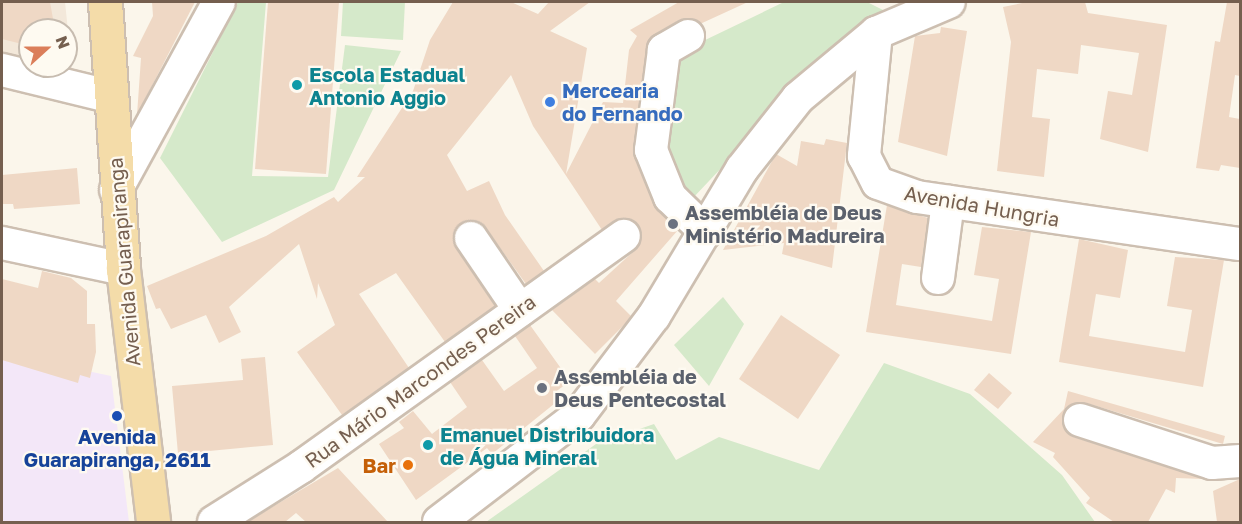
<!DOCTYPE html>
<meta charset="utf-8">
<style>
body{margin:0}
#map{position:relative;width:1242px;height:524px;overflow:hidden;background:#fbf6eb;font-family:"Golos Text",sans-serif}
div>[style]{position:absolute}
.residential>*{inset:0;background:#f3e8da}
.education>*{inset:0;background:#f3e7f8}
.green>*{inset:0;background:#d5e9ca}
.building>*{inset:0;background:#efd8c5}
.roads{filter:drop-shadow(2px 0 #cdbfb1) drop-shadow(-2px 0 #cdbfb1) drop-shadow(0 2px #cdbfb1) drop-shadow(0 -2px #cdbfb1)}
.minor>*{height:32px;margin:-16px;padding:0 16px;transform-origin:16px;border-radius:16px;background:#fff}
.major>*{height:33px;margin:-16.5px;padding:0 16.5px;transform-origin:16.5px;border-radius:16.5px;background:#f4dca9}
.dots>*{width:16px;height:16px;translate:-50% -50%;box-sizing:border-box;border:3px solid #fefaf1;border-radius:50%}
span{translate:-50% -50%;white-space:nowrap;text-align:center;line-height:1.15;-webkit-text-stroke:4.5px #fefaf1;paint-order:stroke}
.culture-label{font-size:20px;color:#0d838f;font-weight:700}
.left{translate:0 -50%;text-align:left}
.shop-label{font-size:20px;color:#366cbe;font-weight:700}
.street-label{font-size:20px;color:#755f4f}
.worship-label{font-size:20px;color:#5b616d;font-weight:700}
.transit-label{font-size:20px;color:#164399;font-weight:700}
.food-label{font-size:20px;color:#c56008;font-weight:700}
.right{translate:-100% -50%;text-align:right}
.frame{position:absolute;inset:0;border:3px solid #755f4f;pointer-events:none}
.north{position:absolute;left:18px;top:18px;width:60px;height:60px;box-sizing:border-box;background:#fefaf1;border:2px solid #c7bcb0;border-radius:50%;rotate:69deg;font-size:16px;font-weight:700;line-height:24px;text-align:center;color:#755f4f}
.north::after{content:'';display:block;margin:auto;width:21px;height:27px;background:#db7e5a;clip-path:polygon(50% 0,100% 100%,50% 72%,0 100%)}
</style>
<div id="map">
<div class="residential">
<i style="clip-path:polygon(evenodd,2px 2px,65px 2px,73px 78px,2px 61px,2px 2px,30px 30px,66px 30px,66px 66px,30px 66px,30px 30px)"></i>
</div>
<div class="education">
<i style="clip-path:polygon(2px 353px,111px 376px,129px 522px,2px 521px)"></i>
</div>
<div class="green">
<i style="clip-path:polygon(238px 2px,266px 2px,252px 176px,328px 177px,345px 45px,401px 51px,334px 190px,222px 242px,160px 158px)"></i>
<i style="clip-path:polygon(343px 2px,405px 2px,403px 40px,341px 36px)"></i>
<i style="clip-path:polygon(784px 2px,867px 2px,889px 13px,792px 93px,692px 199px,675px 182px,664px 156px,676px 54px)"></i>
<i style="clip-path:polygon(723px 297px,744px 324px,709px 386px,674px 345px)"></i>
<i style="clip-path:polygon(884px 363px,970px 394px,1062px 475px,1095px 522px,486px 522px,596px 444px,654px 424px,676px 460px,719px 437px,819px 470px)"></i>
</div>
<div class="building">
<i style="clip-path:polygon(2px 2px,50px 2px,55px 30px,30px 30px,30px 46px,2px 39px)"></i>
<i style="clip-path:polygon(152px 2px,195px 2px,137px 115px,141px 58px,133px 56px,153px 16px)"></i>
<i style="clip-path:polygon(268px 2px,339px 2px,326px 174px,255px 169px)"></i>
<i style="clip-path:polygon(453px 2px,511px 2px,538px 14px,549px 2px,590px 2px,550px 31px,587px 48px,566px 174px,603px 102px,623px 103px,629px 50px,637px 36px,630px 30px,679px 2px,748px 2px,700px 24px,679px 20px,649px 40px,634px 156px,654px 204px,678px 230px,616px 301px,631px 316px,626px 323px,595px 354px,552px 310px,595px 279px,599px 283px,635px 250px,642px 234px,632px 220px,623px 218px,602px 230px,533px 126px,511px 75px,447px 155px,467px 191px,489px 181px,505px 215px,544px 271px,526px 284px,485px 227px,469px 220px,455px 230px,453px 240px,495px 306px,445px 342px,396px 273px,359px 294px,409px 368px,342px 415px,297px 352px,335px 325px,318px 283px,317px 299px,299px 244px,229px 307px,241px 332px,219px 343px,206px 315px,171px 329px,160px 308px,156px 309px,147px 286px,266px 236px,334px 197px,338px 202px,365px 177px,357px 177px,413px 91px,430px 40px)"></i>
<i style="clip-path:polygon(1027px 2px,1085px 2px,1088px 13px,1167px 25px,1148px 152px,1100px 139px,1108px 91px,1132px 95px,1139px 53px,1081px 45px,1078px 74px,1037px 69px,1032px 117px,1050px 119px,1044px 177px,997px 171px,1011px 42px,1003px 7px)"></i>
<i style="clip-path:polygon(1227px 2px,1240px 2px,1240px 76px,1235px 75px,1229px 117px,1240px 119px,1240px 168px,1221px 165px,1219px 171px,1196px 168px,1215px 41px,1220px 42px)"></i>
<i style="clip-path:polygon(941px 27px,967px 31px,947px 156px,898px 142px,915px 36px,940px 33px)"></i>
<i style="clip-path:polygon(826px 139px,847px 143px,832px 268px,782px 254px,784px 243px,723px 250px,776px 154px,797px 166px,801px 141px,824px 145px)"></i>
<i style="clip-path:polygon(77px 168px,80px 204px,14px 209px,13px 204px,2px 204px,2px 175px)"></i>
<i style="clip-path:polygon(887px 205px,928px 218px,921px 267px,902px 264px,896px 305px,992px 321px,999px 279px,974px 275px,982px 227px,1031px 232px,1011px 354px,866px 332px)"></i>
<i style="clip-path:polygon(1079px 239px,1128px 250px,1120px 298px,1096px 294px,1089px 336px,1185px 352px,1192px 310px,1167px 306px,1175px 257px,1224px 260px,1203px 387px,1059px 362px)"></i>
<i style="clip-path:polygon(42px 271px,71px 278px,87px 291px,87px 324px,95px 324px,96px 352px,90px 378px,80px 375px,78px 383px,2px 360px,2px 279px,38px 288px)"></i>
<i style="clip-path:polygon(781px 315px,840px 355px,798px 419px,739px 379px)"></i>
<i style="clip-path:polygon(530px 325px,570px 381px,554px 393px,559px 400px,492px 454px,487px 448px,416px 500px,379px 444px,404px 428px,399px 422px,413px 411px,432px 434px,467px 407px,450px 382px,482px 360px,504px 391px,537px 368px,515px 336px)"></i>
<i style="clip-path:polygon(265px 357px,273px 445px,178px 454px,172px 386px,243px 380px,241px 359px)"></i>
<i style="clip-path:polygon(989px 373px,1012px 393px,998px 409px,974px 390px)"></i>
<i style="clip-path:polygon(1068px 391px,1225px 436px,1223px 444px,1086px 403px,1068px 406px,1062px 423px,1074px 437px,1204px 479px,1176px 478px,1175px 493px,1166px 489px,1148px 522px,1114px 522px,1086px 503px,1090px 498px,1053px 457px,1055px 453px,1033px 442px,1064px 409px)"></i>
<i style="clip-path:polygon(338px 468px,388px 522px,306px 522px,296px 513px,285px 522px,247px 522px)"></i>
<i style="clip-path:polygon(1240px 479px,1240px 522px,1217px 522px,1213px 491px)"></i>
</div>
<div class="roads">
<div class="minor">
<i style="left:876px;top:33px;width:124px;rotate:95.6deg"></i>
<i style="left:864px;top:156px;width:30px;rotate:63deg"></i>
<i style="left:878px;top:183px;width:41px;rotate:19.7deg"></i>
<i style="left:917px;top:197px;width:326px;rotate:8.3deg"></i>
<i style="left:688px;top:36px;width:28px;rotate:150deg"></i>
<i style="left:664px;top:50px;width:101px;rotate:97.4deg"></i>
<i style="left:651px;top:150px;width:51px;rotate:68deg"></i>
<i style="left:670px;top:197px;width:50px;rotate:44.2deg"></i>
<i style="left:2px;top:70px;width:110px;rotate:13.7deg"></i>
<i style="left:116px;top:190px;width:214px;rotate:-61.3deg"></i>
<i style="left:471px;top:238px;width:87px;rotate:55.8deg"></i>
<i style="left:2px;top:243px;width:124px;rotate:12.1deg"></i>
<i style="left:938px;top:278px;width:77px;rotate:-82.5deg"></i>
<i style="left:1080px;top:420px;width:139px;rotate:18deg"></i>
<i style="left:1212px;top:463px;width:28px;rotate:-4deg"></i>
<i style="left:214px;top:522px;width:103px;rotate:-32.3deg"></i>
<i style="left:301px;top:467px;width:397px;rotate:-35.6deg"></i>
<i style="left:439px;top:522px;width:176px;rotate:-37.4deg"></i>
<i style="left:579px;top:415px;width:124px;rotate:-52.9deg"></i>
<i style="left:654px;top:316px;width:171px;rotate:-59.1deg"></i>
<i style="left:742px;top:169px;width:90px;rotate:-51.7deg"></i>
<i style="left:798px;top:98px;width:102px;rotate:-39.8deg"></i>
<i style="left:876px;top:33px;width:79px;rotate:-23deg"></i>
</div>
<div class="major">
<i style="left:105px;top:2px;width:268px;rotate:86.1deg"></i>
<i style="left:123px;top:269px;width:255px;rotate:83.2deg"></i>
</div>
</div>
<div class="dots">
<i style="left:297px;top:85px;background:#0f9aa8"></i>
<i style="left:550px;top:102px;background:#3f7fe0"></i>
<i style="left:673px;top:224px;background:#6b7280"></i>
<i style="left:542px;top:388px;background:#6b7280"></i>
<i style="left:117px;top:416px;background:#1a4fb4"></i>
<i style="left:428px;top:445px;background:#0f9aa8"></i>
<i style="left:408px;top:465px;background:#e8710a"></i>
</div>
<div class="culture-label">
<span class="left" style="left:309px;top:86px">Escola Estadual<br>Antonio Aggio</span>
<span class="left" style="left:440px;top:446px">Emanuel Distribuidora<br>de Água Mineral</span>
</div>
<div class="shop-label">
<span class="left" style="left:562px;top:102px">Mercearia<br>do Fernando</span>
</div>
<div class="street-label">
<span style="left:982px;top:206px;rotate:10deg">Avenida Hungria</span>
<span style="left:124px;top:262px;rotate:-95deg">Avenida Guarapiranga</span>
<span style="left:420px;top:381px;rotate:-36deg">Rua Mário Marcondes Pereira</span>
</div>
<div class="worship-label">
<span class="left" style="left:685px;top:224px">Assembléia de Deus<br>Ministério Madureira</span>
<span class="left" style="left:554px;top:388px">Assembléia de<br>Deus Pentecostal</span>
</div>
<div class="transit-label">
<span style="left:117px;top:448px">Avenida<br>Guarapiranga, 2611</span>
</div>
<div class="food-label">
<span class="right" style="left:396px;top:465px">Bar</span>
</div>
<div class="frame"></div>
<div class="north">N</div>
</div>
